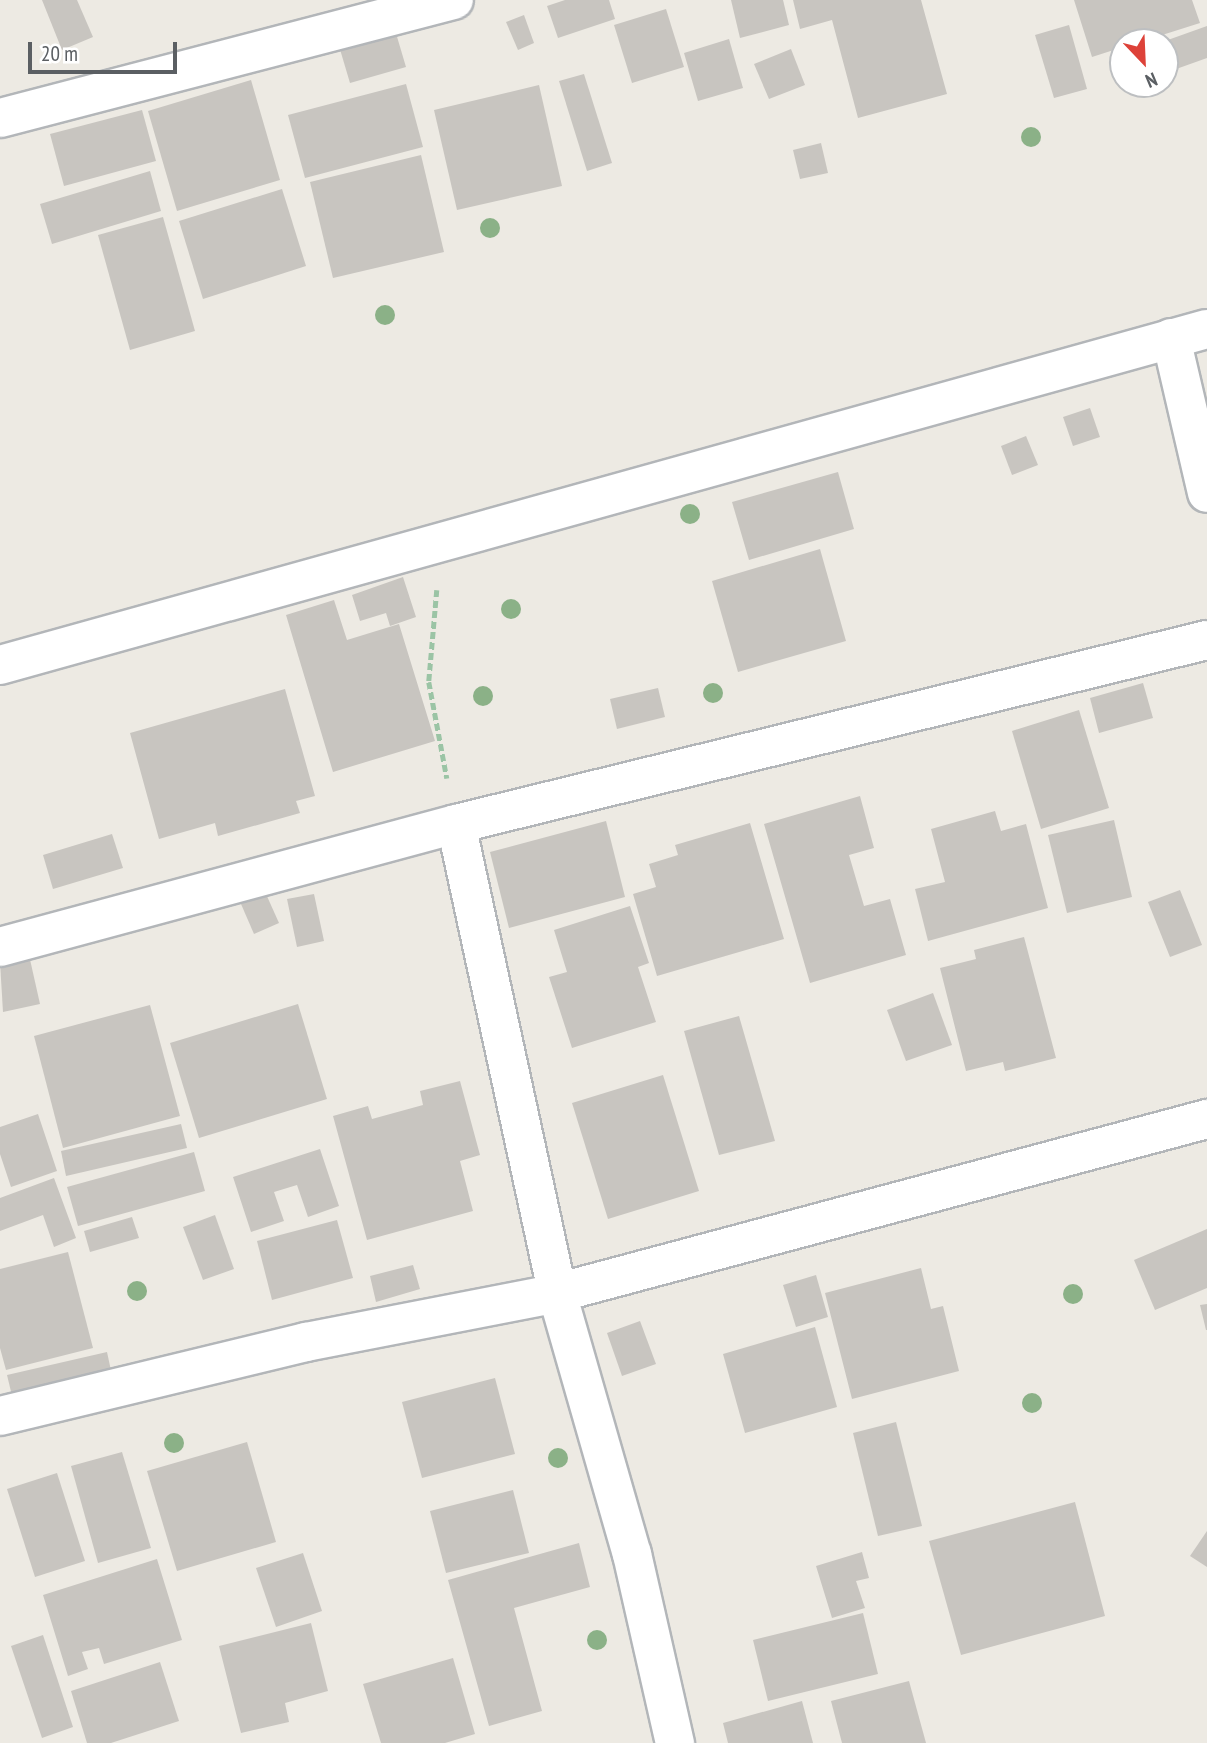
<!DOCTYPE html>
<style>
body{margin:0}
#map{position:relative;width:1207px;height:1743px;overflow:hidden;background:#edeae3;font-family:"PT Sans Narrow",sans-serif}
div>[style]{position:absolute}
.building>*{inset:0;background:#c8c5c0}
.path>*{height:4.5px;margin-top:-2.25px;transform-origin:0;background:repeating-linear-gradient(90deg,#9bc4a5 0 7px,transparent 0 10.5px)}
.roads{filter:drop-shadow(2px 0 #b3b6b9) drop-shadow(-2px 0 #b3b6b9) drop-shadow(0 2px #b3b6b9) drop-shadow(0 -2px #b3b6b9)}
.minor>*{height:38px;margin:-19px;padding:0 19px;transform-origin:19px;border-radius:19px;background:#fff}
.trees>*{width:20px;height:20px;margin:-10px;border-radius:50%;background:#8bb187}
span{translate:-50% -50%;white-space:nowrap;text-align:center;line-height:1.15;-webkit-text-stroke:7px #fff;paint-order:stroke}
.north{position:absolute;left:1109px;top:28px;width:70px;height:70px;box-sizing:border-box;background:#fff;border:2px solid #bdbfc1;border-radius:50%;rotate:157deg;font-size:19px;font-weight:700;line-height:28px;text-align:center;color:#5b5f63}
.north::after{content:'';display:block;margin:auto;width:24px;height:32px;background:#dd4239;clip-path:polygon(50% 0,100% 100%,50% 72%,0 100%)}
.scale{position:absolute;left:28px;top:42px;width:149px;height:32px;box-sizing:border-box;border:4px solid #5b5f63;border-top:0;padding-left:9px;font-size:21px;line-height:24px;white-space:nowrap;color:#5b5f63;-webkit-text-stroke:5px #fff;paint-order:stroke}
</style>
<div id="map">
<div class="building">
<i style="clip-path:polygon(42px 0,77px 0,93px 37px,62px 50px)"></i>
<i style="clip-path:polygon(565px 0,609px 0,615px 19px,558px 38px,547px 6px)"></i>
<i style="clip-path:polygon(731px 0,783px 0,789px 25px,740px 38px)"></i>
<i style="clip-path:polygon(793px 0,921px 0,947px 94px,858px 118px,832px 20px,800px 29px)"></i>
<i style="clip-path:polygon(1074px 0,1192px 0,1200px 23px,1140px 42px,1123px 42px,1123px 47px,1092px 57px)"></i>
<i style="clip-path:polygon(666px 9px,684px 67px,632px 83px,614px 25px)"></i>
<i style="clip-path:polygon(524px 15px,534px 43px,518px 50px,506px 22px)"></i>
<i style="clip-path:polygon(1069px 25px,1087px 89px,1054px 98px,1035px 35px)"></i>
<i style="clip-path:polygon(1207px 26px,1207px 58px,1165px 73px,1165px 41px)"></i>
<i style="clip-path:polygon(395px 30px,406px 67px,350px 83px,339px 46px)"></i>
<i style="clip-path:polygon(729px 39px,743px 88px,698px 101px,684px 53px)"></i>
<i style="clip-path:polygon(791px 49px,805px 85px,769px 99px,754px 64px)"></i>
<i style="clip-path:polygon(584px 74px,612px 163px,587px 171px,559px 81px)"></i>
<i style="clip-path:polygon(251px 80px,280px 180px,177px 211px,148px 111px)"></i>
<i style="clip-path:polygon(406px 84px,423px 147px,305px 178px,288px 115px)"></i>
<i style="clip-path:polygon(539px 85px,562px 186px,457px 210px,434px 110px)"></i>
<i style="clip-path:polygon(142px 110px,156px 161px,64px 186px,50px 134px)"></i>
<i style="clip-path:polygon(821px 143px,828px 173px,800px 179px,793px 150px)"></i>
<i style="clip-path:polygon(421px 155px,444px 252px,333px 278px,310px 182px)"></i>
<i style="clip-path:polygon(150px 171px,161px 211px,52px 244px,40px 204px)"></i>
<i style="clip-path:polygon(282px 189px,306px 266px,203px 299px,179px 221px)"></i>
<i style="clip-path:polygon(163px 217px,195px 331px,130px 350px,98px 235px)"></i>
<i style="clip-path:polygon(1090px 408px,1100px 437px,1073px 446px,1063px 417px)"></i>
<i style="clip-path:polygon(1026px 436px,1038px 465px,1012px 475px,1001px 446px)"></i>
<i style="clip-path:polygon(838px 472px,854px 529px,749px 560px,732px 502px)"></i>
<i style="clip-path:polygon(820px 549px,846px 641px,738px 672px,712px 581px)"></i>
<i style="clip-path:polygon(403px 577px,416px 617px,390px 626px,386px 613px,360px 621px,352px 595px)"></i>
<i style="clip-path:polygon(334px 600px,347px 640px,399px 624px,435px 741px,333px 772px,286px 615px)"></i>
<i style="clip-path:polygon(1143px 683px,1153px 718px,1099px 733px,1090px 698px)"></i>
<i style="clip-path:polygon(658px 688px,665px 717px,617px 729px,610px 699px)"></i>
<i style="clip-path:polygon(285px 689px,315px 796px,296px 801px,300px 813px,218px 836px,215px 823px,159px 839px,130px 733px)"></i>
<i style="clip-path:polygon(1079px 710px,1109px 808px,1041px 829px,1012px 731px)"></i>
<i style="clip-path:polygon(860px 796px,874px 848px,849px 855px,864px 906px,890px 899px,906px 955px,810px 983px,764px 824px)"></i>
<i style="clip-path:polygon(995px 811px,1001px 831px,1026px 824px,1048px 908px,928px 941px,915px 889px,945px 882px,931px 829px)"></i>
<i style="clip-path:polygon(1114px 820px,1132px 897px,1067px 913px,1048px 835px)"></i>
<i style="clip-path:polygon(606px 821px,625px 897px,509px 928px,490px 852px)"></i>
<i style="clip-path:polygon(750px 823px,784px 939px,657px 976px,633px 894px,656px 887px,649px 864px,678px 855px,675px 845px)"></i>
<i style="clip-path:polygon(112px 834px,123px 868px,53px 889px,43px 855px)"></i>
<i style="clip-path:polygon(1180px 890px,1202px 945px,1170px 957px,1148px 902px)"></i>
<i style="clip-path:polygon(266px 894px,279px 923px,254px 934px,241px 904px)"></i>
<i style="clip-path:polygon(314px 894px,324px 941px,297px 947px,287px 899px)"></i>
<i style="clip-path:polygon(630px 906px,649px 963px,638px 967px,656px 1022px,572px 1048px,549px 977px,567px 972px,554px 930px)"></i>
<i style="clip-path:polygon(1024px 937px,1056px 1058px,1005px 1071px,1003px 1062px,966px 1071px,940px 968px,976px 959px,974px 950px)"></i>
<i style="clip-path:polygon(29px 955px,40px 1004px,3px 1012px,0 962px)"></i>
<i style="clip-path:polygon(933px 993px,952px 1045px,906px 1061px,887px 1010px)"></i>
<i style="clip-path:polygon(298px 1004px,327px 1099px,199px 1138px,170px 1043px)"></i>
<i style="clip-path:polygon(150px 1005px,180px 1116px,63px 1148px,34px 1036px)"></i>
<i style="clip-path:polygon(739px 1016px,775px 1141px,719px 1155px,684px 1031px)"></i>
<i style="clip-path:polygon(663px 1075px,699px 1191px,608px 1219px,572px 1103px)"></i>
<i style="clip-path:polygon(460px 1081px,480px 1155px,460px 1161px,473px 1211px,367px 1240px,333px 1116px,368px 1106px,372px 1119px,423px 1105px,420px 1091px)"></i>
<i style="clip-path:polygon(38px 1114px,57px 1171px,11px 1187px,0 1154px,0 1127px)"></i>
<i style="clip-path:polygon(181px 1124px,187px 1148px,66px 1176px,61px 1151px)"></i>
<i style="clip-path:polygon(320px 1149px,339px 1206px,308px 1217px,297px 1185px,274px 1192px,284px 1221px,251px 1232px,233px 1177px)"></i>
<i style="clip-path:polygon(194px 1152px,205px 1191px,78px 1226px,67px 1187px)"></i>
<i style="clip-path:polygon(54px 1178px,76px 1238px,54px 1247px,43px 1215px,0 1231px,0 1198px)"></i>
<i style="clip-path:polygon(215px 1215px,234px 1269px,203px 1280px,183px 1227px)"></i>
<i style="clip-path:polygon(132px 1217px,139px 1238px,90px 1252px,84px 1231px)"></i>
<i style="clip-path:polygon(337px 1220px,353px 1278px,272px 1300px,257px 1241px)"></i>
<i style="clip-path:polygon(1207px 1229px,1207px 1288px,1155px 1310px,1134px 1260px)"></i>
<i style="clip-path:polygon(68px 1252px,93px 1348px,6px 1370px,0 1348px,0 1269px)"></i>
<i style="clip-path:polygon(413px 1265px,420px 1289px,376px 1302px,370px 1276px)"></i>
<i style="clip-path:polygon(921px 1268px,931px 1309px,943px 1306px,959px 1371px,852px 1399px,825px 1293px)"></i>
<i style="clip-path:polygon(816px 1275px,828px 1317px,796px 1327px,783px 1285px)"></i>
<i style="clip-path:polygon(1207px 1304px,1207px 1330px,1206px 1330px,1200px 1305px)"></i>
<i style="clip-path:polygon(640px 1321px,656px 1364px,622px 1376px,607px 1333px)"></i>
<i style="clip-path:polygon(815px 1327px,837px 1407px,745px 1433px,723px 1354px)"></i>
<i style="clip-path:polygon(107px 1352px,113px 1380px,14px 1404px,7px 1375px)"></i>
<i style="clip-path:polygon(495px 1378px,515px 1454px,422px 1478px,402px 1402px)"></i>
<i style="clip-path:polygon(896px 1422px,922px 1526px,878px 1536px,853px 1433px)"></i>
<i style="clip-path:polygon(247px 1442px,276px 1542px,177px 1571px,147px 1471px)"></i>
<i style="clip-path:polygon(122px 1452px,151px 1548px,98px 1563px,71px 1466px)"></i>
<i style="clip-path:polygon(57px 1473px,85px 1561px,35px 1577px,7px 1489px)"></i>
<i style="clip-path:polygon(513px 1490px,529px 1553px,446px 1573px,430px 1511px)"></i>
<i style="clip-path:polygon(1075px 1502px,1105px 1616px,961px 1655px,929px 1541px)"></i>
<i style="clip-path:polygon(1207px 1531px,1207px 1567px,1190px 1556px)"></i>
<i style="clip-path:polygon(579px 1543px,590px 1587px,514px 1608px,542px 1711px,489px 1726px,448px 1580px)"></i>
<i style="clip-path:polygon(862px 1552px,869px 1578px,856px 1581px,865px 1608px,832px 1618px,816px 1566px)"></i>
<i style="clip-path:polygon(303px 1553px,322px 1611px,276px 1627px,256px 1568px)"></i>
<i style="clip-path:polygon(157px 1559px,182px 1640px,104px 1664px,99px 1648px,82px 1652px,88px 1669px,68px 1676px,43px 1595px)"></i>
<i style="clip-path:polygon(863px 1613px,878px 1674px,768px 1701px,753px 1640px)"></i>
<i style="clip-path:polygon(311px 1623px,328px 1691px,285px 1703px,289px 1722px,241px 1733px,219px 1646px)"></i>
<i style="clip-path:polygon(43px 1635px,73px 1727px,42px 1738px,11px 1646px)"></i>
<i style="clip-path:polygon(453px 1658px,475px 1734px,445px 1743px,381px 1743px,363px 1684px)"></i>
<i style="clip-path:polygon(160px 1662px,179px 1721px,111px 1743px,87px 1743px,71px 1691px)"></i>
<i style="clip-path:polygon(909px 1681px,926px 1743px,842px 1743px,831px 1701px)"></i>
<i style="clip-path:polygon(802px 1701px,813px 1743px,728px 1743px,723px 1723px)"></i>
</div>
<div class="path">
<i style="left:437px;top:590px;width:92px;rotate:95deg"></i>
<i style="left:429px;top:682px;width:98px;rotate:79.4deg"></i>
</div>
<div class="roads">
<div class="minor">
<i style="left:0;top:118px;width:469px;rotate:-14.6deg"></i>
<i style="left:1171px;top:338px;width:159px;rotate:76.9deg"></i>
<i style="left:0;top:665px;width:1253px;rotate:-15.56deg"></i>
<i style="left:456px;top:824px;width:480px;rotate:77.8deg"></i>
<i style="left:557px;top:1293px;width:272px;rotate:74deg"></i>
<i style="left:632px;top:1554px;width:194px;rotate:77.2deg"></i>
<i style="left:0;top:947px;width:472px;rotate:-15.1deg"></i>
<i style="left:456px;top:824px;width:773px;rotate:-13.77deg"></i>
<i style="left:0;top:1416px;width:315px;rotate:-13.6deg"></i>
<i style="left:306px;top:1342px;width:256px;rotate:-11deg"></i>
<i style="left:557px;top:1293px;width:673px;rotate:-14.99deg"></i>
</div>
</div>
<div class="trees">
<i style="left:1031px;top:137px"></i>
<i style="left:490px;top:228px"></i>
<i style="left:385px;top:315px"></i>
<i style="left:690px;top:514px"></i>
<i style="left:511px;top:609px"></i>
<i style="left:713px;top:693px"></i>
<i style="left:483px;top:696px"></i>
<i style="left:137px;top:1291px"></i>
<i style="left:1073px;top:1294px"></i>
<i style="left:1032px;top:1403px"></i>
<i style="left:174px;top:1443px"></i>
<i style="left:558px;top:1458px"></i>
<i style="left:597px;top:1640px"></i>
</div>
<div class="north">N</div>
<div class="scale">20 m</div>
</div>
